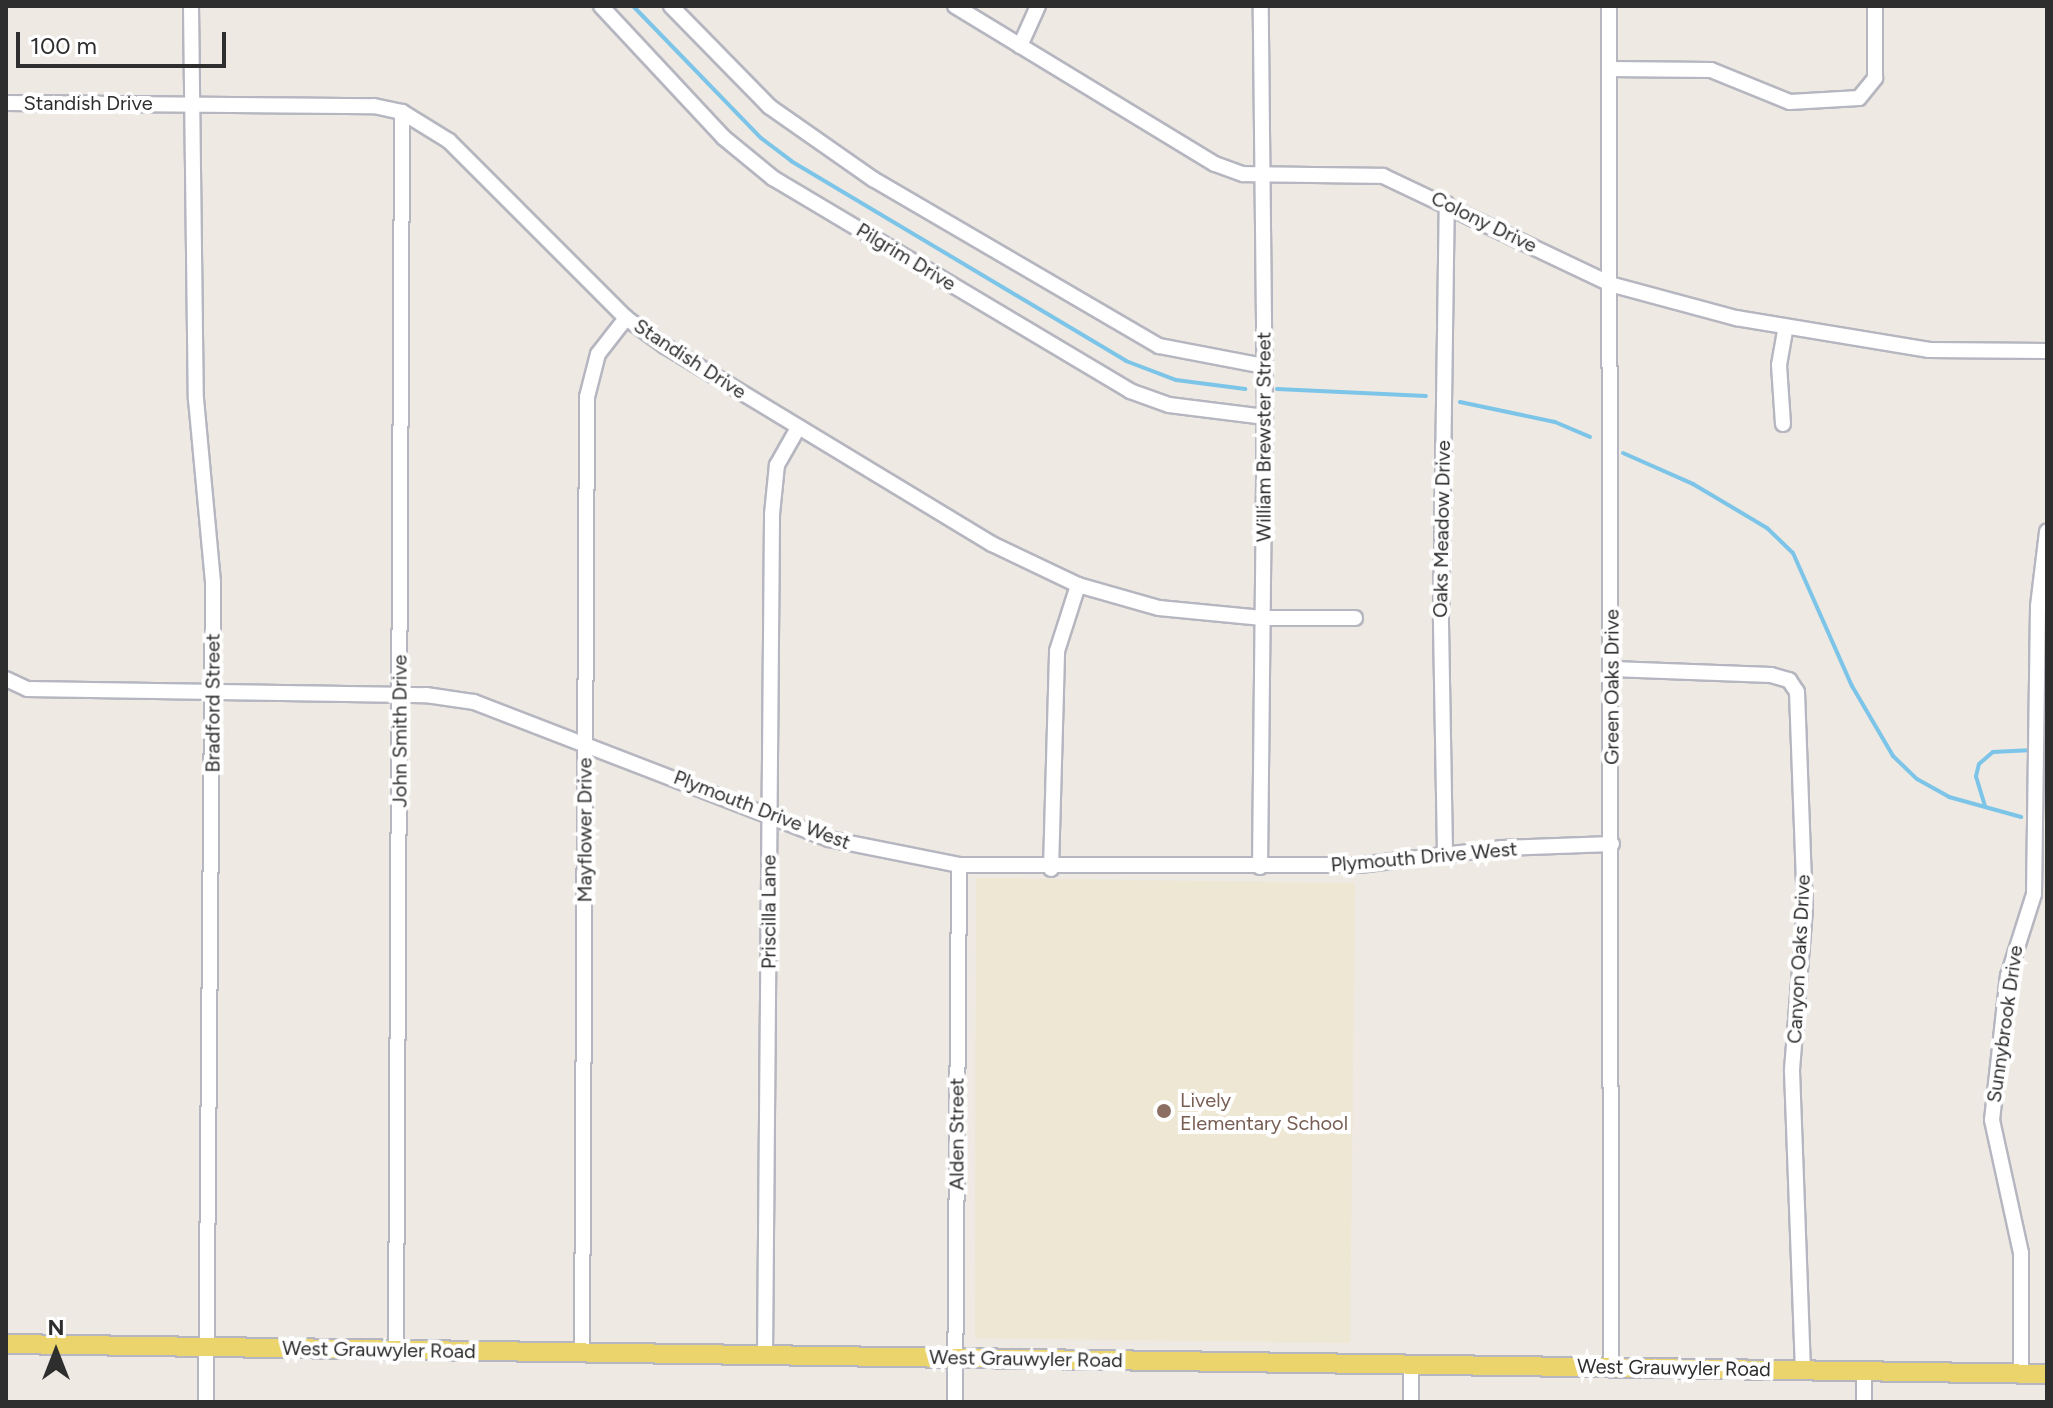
<!DOCTYPE html>
<style>
body{margin:0}
#map{position:relative;width:2053px;height:1408px;overflow:hidden;background:#eee9e2;font-family:Figtree,sans-serif}
div>[style]{position:absolute}
.education>*{inset:0;background:#eee7d3}
.stream>*{height:4px;margin:-2px;padding:0 2px;transform-origin:2px;border-radius:2px;background:#7cc5e9}
.roads{filter:drop-shadow(2px 0 #b5b6c0) drop-shadow(-2px 0 #b5b6c0) drop-shadow(0 2px #b5b6c0) drop-shadow(0 -2px #b5b6c0)}
.minor>*{height:14px;margin:-7px;padding:0 7px;transform-origin:7px;border-radius:7px;background:#fff}
.major>*{height:18px;margin:-9px;padding:0 9px;transform-origin:9px;border-radius:9px;background:#ead46b}
.dots>*{width:22px;height:22px;translate:-50% -50%;box-sizing:border-box;border:4px solid #fff;border-radius:50%}
span{translate:-50% -50%;white-space:nowrap;text-align:center;line-height:1.15;-webkit-text-stroke:8px #fff;paint-order:stroke}
.street-label{font-size:20px;color:#2e2e2e}
.education-label{font-size:20px;color:#785e54}
.left{translate:0 -50%;text-align:left}
.frame{position:absolute;inset:0;border:8px solid #2e2e2e;pointer-events:none}
.north{position:absolute;left:16px;top:1312px;width:80px;height:80px;-webkit-text-stroke:6px #fff;paint-order:stroke;rotate:0deg;font-size:22px;font-weight:700;line-height:32px;text-align:center;color:#2e2e2e}
.north::after{content:'';display:block;margin:auto;width:28px;height:36px;background:#2e2e2e;clip-path:polygon(50% 0,100% 100%,50% 72%,0 100%)}
.scale{position:absolute;left:16px;top:32px;width:210px;height:36px;box-sizing:border-box;border:4px solid #2e2e2e;border-top:0;padding-left:10px;font-size:24px;line-height:28px;white-space:nowrap;color:#2e2e2e;-webkit-text-stroke:6px #fff;paint-order:stroke}
</style>
<div id="map">
<div class="education">
<i style="clip-path:polygon(976px 878px,1355px 883px,1350px 1343px,975px 1338px)"></i>
</div>
<div class="stream">
<i style="left:633px;top:6px;width:184px;rotate:45.9deg"></i>
<i style="left:761px;top:138px;width:38px;rotate:37deg"></i>
<i style="left:791px;top:161px;width:390px;rotate:30.8deg"></i>
<i style="left:1126px;top:361px;width:53px;rotate:20.8deg"></i>
<i style="left:1176px;top:380px;width:70px;rotate:7.4deg"></i>
<i style="left:1277px;top:389px;width:149px;rotate:2.7deg"></i>
<i style="left:1460px;top:402px;width:97px;rotate:11.9deg"></i>
<i style="left:1555px;top:422px;width:38px;rotate:23deg"></i>
<i style="left:1623px;top:453px;width:77px;rotate:23.9deg"></i>
<i style="left:1693px;top:484px;width:86px;rotate:30.7deg"></i>
<i style="left:1767px;top:528px;width:36px;rotate:44deg"></i>
<i style="left:1793px;top:553px;width:145px;rotate:66.1deg"></i>
<i style="left:1852px;top:686px;width:81px;rotate:59.6deg"></i>
<i style="left:1893px;top:756px;width:33px;rotate:44deg"></i>
<i style="left:1917px;top:779px;width:37px;rotate:29deg"></i>
<i style="left:1949px;top:797px;width:75px;rotate:15.5deg"></i>
<i style="left:1985px;top:806px;width:31px;rotate:-107deg"></i>
<i style="left:1976px;top:776px;width:12px;rotate:-76deg"></i>
<i style="left:1979px;top:764px;width:18px;rotate:-41deg"></i>
<i style="left:1993px;top:752px;width:40px;rotate:-2.9deg"></i>
</div>
<div class="roads">
<div class="minor">
<i style="left:191px;top:6px;width:393px;rotate:89.3deg"></i>
<i style="left:196px;top:399px;width:184px;rotate:84.7deg"></i>
<i style="left:213px;top:582px;width:820px;rotate:90.49deg"></i>
<i style="left:601px;top:6px;width:179px;rotate:47deg"></i>
<i style="left:723px;top:137px;width:65px;rotate:39.4deg"></i>
<i style="left:773px;top:178px;width:416px;rotate:30.8deg"></i>
<i style="left:1130px;top:391px;width:41px;rotate:19.7deg"></i>
<i style="left:1169px;top:405px;width:97px;rotate:7.1deg"></i>
<i style="left:671px;top:6px;width:141px;rotate:45.6deg"></i>
<i style="left:770px;top:107px;width:126px;rotate:35deg"></i>
<i style="left:873px;top:179px;width:331px;rotate:30.3deg"></i>
<i style="left:1159px;top:346px;width:107px;rotate:10.8deg"></i>
<i style="left:955px;top:6px;width:304px;rotate:31.3deg"></i>
<i style="left:1215px;top:164px;width:30px;rotate:20deg"></i>
<i style="left:1243px;top:174px;width:140px;rotate:0.8deg"></i>
<i style="left:1383px;top:176px;width:251px;rotate:25.4deg"></i>
<i style="left:1610px;top:284px;width:131px;rotate:15.1deg"></i>
<i style="left:1736px;top:318px;width:196px;rotate:9.4deg"></i>
<i style="left:1929px;top:350px;width:118px;rotate:0.5deg"></i>
<i style="left:1609px;top:6px;width:1361px;rotate:89.92deg"></i>
<i style="left:1020px;top:46px;width:44px;rotate:-65.8deg"></i>
<i style="left:1609px;top:69px;width:102px;rotate:0.6deg"></i>
<i style="left:1711px;top:70px;width:85px;rotate:22.1deg"></i>
<i style="left:1790px;top:102px;width:69px;rotate:-3.3deg"></i>
<i style="left:1859px;top:98px;width:26px;rotate:-51deg"></i>
<i style="left:1875px;top:78px;width:72px;rotate:-90deg"></i>
<i style="left:6px;top:103px;width:368px;rotate:0.5deg"></i>
<i style="left:374px;top:106px;width:29px;rotate:12deg"></i>
<i style="left:402px;top:112px;width:55px;rotate:31.7deg"></i>
<i style="left:449px;top:141px;width:250px;rotate:45deg"></i>
<i style="left:626px;top:318px;width:48px;rotate:35.7deg"></i>
<i style="left:665px;top:346px;width:382px;rotate:31.2deg"></i>
<i style="left:992px;top:544px;width:95px;rotate:25.5deg"></i>
<i style="left:1078px;top:585px;width:84px;rotate:15.9deg"></i>
<i style="left:1159px;top:608px;width:104px;rotate:5.5deg"></i>
<i style="left:1263px;top:618px;width:92px"></i>
<i style="left:1783px;top:424px;width:59px;rotate:-93.9deg"></i>
<i style="left:1779px;top:365px;width:39px;rotate:-80deg"></i>
<i style="left:1612px;top:669px;width:159px;rotate:2.2deg"></i>
<i style="left:1771px;top:675px;width:19px;rotate:16deg"></i>
<i style="left:1789px;top:680px;width:14px;rotate:56deg"></i>
<i style="left:1797px;top:692px;width:216px;rotate:87.9deg"></i>
<i style="left:1805px;top:908px;width:164px;rotate:94.6deg"></i>
<i style="left:1792px;top:1071px;width:299px;rotate:87.9deg"></i>
<i style="left:6px;top:679px;width:23px;rotate:25deg"></i>
<i style="left:27px;top:689px;width:399px;rotate:0.9deg"></i>
<i style="left:426px;top:695px;width:49px;rotate:8.3deg"></i>
<i style="left:474px;top:702px;width:381px;rotate:21.1deg"></i>
<i style="left:829px;top:839px;width:133px;rotate:11.3deg"></i>
<i style="left:959px;top:865px;width:400px"></i>
<i style="left:1359px;top:865px;width:144px;rotate:-6.8deg"></i>
<i style="left:1502px;top:848px;width:110px;rotate:-2.1deg"></i>
<i style="left:1445px;top:853px;width:235px;rotate:-91deg"></i>
<i style="left:1441px;top:618px;width:414px;rotate:-89.2deg"></i>
<i style="left:1260px;top:867px;width:450px;rotate:-89.4deg"></i>
<i style="left:1265px;top:417px;width:411px;rotate:-90.6deg"></i>
<i style="left:1051px;top:869px;width:218px;rotate:-88.4deg"></i>
<i style="left:1057px;top:651px;width:69px;rotate:-72.3deg"></i>
<i style="left:396px;top:1350px;width:1238px;rotate:-89.72deg"></i>
<i style="left:582px;top:1353px;width:956px;rotate:-89.7deg"></i>
<i style="left:587px;top:397px;width:44px;rotate:-75.7deg"></i>
<i style="left:598px;top:354px;width:46px;rotate:-52.1deg"></i>
<i style="left:765px;top:1355px;width:841px;rotate:-89.52deg"></i>
<i style="left:772px;top:514px;width:49px;rotate:-84.2deg"></i>
<i style="left:777px;top:465px;width:43px;rotate:-60.4deg"></i>
<i style="left:1411px;top:1364px;width:38px;rotate:90deg"></i>
<i style="left:2021px;top:1373px;width:120px;rotate:-90deg"></i>
<i style="left:2021px;top:1253px;width:136px;rotate:-102.3deg"></i>
<i style="left:1992px;top:1120px;width:145px;rotate:-83.7deg"></i>
<i style="left:2008px;top:976px;width:86px;rotate:-72.4deg"></i>
<i style="left:2034px;top:894px;width:288px;rotate:-89.2deg"></i>
<i style="left:2038px;top:606px;width:75px;rotate:-83.1deg"></i>
<i style="left:955px;top:1402px;width:537px;rotate:-89.57deg"></i>
<i style="left:1864px;top:1402px;width:31px;rotate:-90deg"></i>
</div>
<div class="major">
<i style="left:6px;top:1344px;width:2041px;rotate:0.84deg"></i>
</div>
</div>
<div class="dots">
<i style="left:1164px;top:1111px;background:#8d6e63"></i>
</div>
<div class="street-label">
<span style="left:88px;top:103px">Standish Drive</span>
<span style="left:1484px;top:222px;rotate:26deg">Colony Drive</span>
<span style="left:906px;top:257px;rotate:31deg">Pilgrim Drive</span>
<span style="left:690px;top:359px;rotate:33deg">Standish Drive</span>
<span style="left:1264px;top:437px;rotate:-90deg">William Brewster Street</span>
<span style="left:1442px;top:529px;rotate:-89deg">Oaks Meadow Drive</span>
<span style="left:1612px;top:687px;rotate:-90deg">Green Oaks Drive</span>
<span style="left:213px;top:703px;rotate:-90deg">Bradford Street</span>
<span style="left:400px;top:731px;rotate:-90deg">John Smith Drive</span>
<span style="left:762px;top:810px;rotate:21deg">Plymouth Drive West</span>
<span style="left:585px;top:830px;rotate:-90deg">Mayflower Drive</span>
<span style="left:1424px;top:857px;rotate:-5deg">Plymouth Drive West</span>
<span style="left:769px;top:912px;rotate:-90deg">Priscilla Lane</span>
<span style="left:1799px;top:959px;rotate:-87deg">Canyon Oaks Drive</span>
<span style="left:2005px;top:1024px;rotate:-82deg">Sunnybrook Drive</span>
<span style="left:957px;top:1134px;rotate:-90deg">Alden Street</span>
<span style="left:379px;top:1350px;rotate:1deg">West Grauwyler Road</span>
<span style="left:1026px;top:1359px;rotate:1deg">West Grauwyler Road</span>
<span style="left:1674px;top:1368px;rotate:1deg">West Grauwyler Road</span>
</div>
<div class="education-label">
<span class="left" style="left:1180px;top:1112px">Lively<br>Elementary School</span>
</div>
<div class="frame"></div>
<div class="north">N</div>
<div class="scale">100 m</div>
</div>
